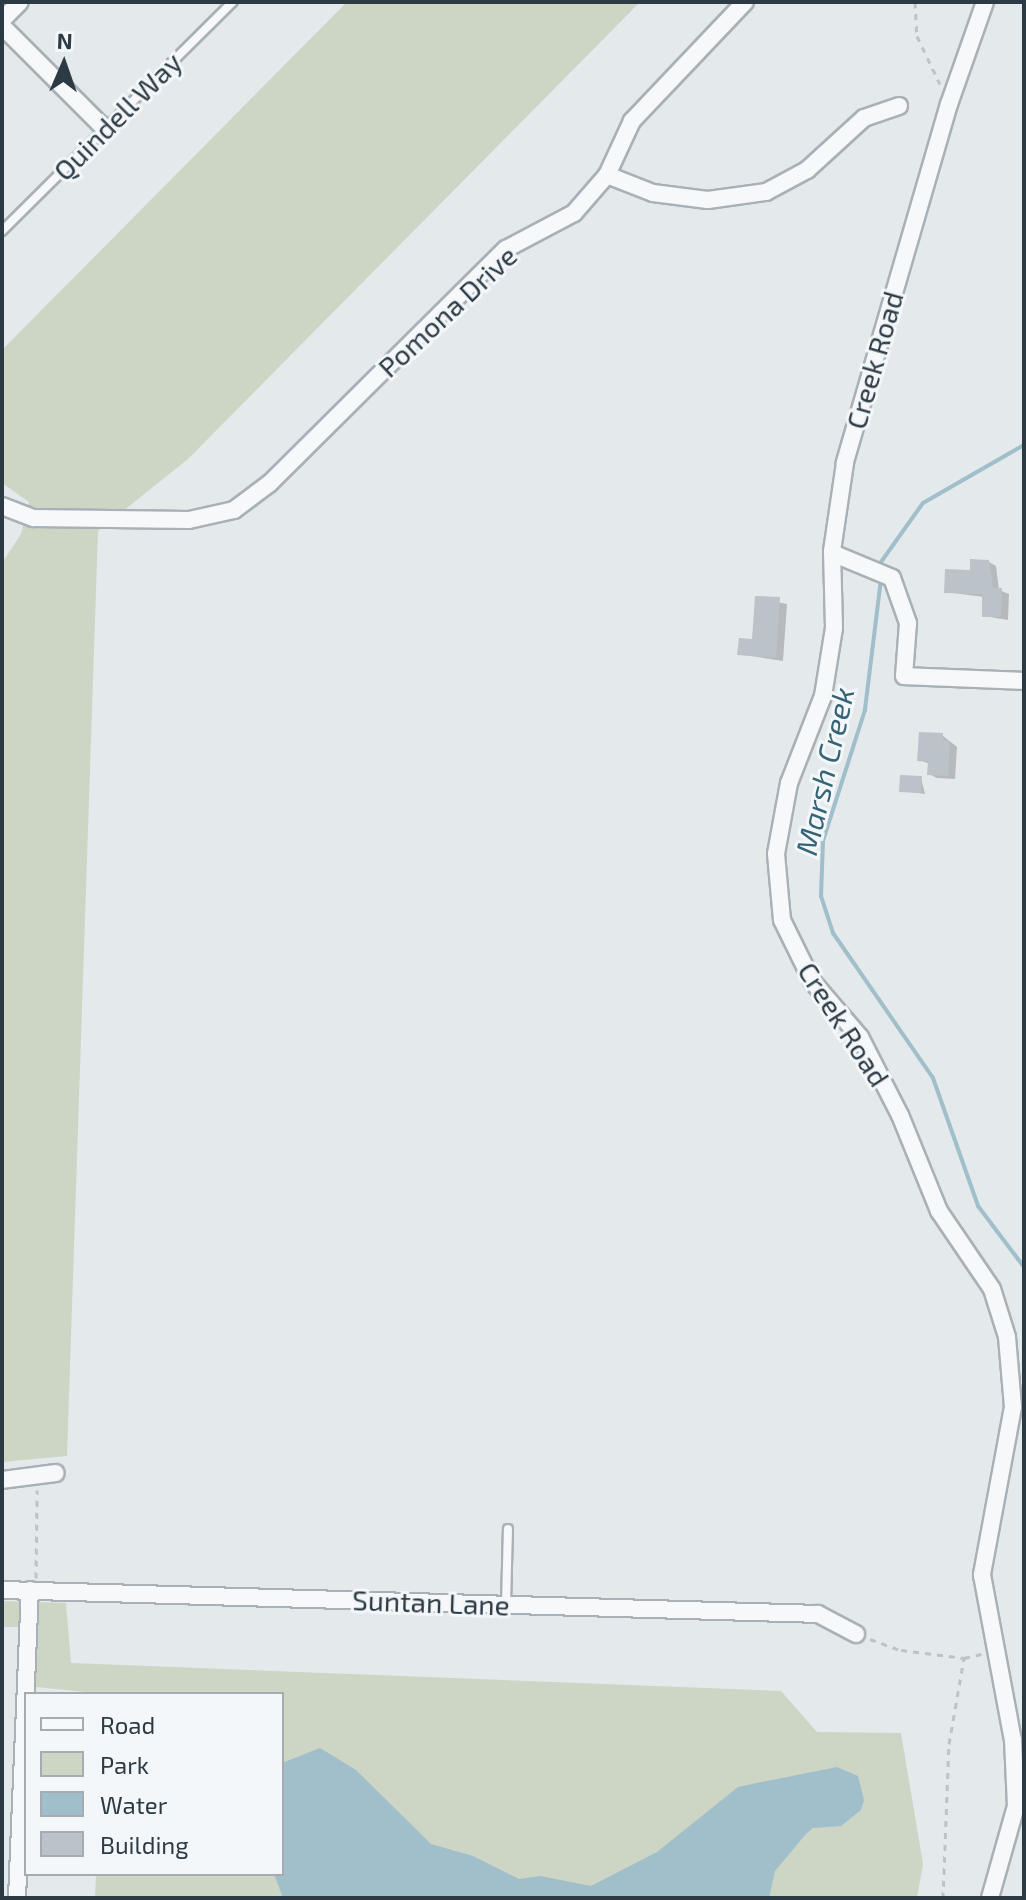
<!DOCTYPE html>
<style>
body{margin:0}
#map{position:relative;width:1026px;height:1900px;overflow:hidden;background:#e4e9eb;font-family:"Exo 2",sans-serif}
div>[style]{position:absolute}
.green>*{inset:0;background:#cdd5c5}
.water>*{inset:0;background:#a0bfca}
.shadow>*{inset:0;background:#0003}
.stream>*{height:4px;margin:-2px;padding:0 2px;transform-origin:2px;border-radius:2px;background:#a0bfca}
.building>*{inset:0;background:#bbc3c9}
.path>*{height:3px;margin-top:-1.5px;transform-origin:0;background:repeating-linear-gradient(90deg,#bec3c7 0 6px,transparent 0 12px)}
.roads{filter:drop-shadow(2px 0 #a9b1b6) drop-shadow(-2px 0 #a9b1b6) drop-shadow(0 2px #a9b1b6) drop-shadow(0 -2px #a9b1b6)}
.lane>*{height:8px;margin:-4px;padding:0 4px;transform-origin:4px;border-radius:4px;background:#f7f8fa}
.street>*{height:16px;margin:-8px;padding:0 8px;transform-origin:8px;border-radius:8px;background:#f7f8fa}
span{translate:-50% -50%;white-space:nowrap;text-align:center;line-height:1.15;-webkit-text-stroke:6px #f4f7f9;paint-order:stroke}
.street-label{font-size:28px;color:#2c3a44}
.water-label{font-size:30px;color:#366477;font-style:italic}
.frame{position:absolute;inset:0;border:4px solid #2c3a44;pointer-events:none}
.legend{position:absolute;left:24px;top:1692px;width:260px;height:184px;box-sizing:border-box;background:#f4f7f9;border:2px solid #a4abb1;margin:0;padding:10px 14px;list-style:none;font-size:24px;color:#2c3a44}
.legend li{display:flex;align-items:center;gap:16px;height:40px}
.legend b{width:40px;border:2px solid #a4abb1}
.north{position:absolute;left:24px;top:24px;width:80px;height:80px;-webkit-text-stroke:6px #f4f7f9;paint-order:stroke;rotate:2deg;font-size:22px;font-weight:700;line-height:32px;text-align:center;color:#2c3a44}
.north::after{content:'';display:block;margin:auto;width:28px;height:36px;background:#2c3a44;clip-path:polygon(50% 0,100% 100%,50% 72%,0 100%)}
</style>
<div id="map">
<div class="green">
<i style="clip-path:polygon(347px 2px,640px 2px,188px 459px,98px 531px,67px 1456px,2px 1462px,2px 563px,21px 534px,29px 502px,2px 483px,2px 350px)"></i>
<i style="clip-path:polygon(2px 1601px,66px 1603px,71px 1663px,781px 1691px,817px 1732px,901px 1733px,923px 1864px,917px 1898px,95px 1898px,96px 1874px,282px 1874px,282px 1694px,106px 1694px,36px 1687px,36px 1627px,2px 1627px)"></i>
</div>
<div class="water">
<i style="clip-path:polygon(320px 1748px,356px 1770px,431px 1844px,473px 1856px,519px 1879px,540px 1876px,591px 1886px,657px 1852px,738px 1787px,752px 1784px,837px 1767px,858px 1776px,864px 1800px,861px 1810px,841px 1826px,813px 1828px,806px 1834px,775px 1871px,769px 1898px,283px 1898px,274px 1874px,282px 1874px,282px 1763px)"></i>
</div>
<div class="shadow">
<i style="clip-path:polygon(989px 562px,996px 566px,999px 590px,1009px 594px,1008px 620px,984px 616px,984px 597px,946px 592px)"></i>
<i style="clip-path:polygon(757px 598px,787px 604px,783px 661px,739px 654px,754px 641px)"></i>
<i style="clip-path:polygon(942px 735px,957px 747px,955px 779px,937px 778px,929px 774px,930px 764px,919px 760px)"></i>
<i style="clip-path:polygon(921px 778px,925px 794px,901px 791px)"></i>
</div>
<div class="stream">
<i style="left:881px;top:570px;width:8px;rotate:-90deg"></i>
<i style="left:881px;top:562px;width:72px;rotate:-54.6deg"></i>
<i style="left:923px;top:503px;width:116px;rotate:-29.9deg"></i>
<i style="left:881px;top:579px;width:132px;rotate:97deg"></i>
<i style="left:865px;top:710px;width:138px;rotate:107.8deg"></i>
<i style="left:823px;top:841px;width:55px;rotate:92.1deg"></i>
<i style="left:821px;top:896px;width:39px;rotate:72deg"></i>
<i style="left:833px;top:933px;width:176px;rotate:55.4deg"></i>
<i style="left:933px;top:1078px;width:136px;rotate:70.6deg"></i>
<i style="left:978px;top:1206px;width:76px;rotate:53deg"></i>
</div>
<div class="building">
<i style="clip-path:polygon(970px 559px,989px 560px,993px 588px,1002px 588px,1001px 617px,982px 617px,982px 594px,944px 593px,945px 569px,970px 570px)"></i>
<i style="clip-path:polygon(755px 596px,780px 597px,776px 658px,737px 655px,739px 638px,752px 639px)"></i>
<i style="clip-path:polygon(919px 732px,943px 733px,943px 740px,950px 741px,948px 776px,927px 775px,928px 762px,917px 761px)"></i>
<i style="clip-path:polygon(900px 775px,922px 776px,921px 793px,899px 792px)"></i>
</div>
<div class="path">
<i style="left:915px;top:2px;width:34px;rotate:87deg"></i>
<i style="left:917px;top:36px;width:53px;rotate:64.4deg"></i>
<i style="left:36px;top:1578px;width:88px;rotate:-89.3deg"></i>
<i style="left:870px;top:1639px;width:33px;rotate:20deg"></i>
<i style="left:901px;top:1650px;width:64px;rotate:7.2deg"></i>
<i style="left:943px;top:1898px;width:154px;rotate:-87.8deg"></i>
<i style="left:949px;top:1744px;width:87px;rotate:-80.1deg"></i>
<i style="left:964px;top:1658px;width:18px;rotate:-13deg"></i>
</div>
<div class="roads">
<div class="lane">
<i style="left:2px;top:231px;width:325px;rotate:-44.8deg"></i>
<i style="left:506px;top:1604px;width:75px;rotate:-88.5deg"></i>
</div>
<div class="street">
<i style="left:985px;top:2px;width:108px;rotate:109.4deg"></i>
<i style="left:949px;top:104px;width:374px;rotate:106.2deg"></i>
<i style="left:845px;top:463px;width:89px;rotate:98.4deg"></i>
<i style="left:832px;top:551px;width:77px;rotate:88.5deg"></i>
<i style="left:834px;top:628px;width:69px;rotate:99.2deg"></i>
<i style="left:823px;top:696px;width:93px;rotate:111.3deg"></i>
<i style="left:789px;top:783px;width:72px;rotate:100.4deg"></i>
<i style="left:776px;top:854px;width:66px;rotate:84.8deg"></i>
<i style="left:782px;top:920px;width:68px;rotate:63.8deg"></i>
<i style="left:812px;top:981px;width:74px;rotate:49.4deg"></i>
<i style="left:860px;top:1037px;width:88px;rotate:62.9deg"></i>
<i style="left:900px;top:1115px;width:104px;rotate:67.9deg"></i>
<i style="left:939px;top:1211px;width:94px;rotate:55.8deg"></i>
<i style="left:992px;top:1289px;width:50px;rotate:72.6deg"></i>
<i style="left:1007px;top:1337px;width:70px;rotate:85.1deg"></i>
<i style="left:1013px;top:1407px;width:171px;rotate:100.5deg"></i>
<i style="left:982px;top:1575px;width:168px;rotate:79.4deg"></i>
<i style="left:1013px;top:1740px;width:66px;rotate:87.4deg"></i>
<i style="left:1016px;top:1806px;width:96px;rotate:105.8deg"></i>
<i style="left:2px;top:20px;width:25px;rotate:-45deg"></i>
<i style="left:2px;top:26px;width:144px;rotate:45deg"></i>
<i style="left:607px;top:175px;width:49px;rotate:21.4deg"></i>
<i style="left:653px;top:193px;width:55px;rotate:7.3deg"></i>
<i style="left:708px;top:200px;width:59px;rotate:-7.9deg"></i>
<i style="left:766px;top:192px;width:47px;rotate:-28.2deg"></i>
<i style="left:807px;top:170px;width:77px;rotate:-42.4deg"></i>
<i style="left:864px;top:118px;width:37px;rotate:-19deg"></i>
<i style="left:2px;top:506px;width:34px;rotate:21deg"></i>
<i style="left:34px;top:518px;width:155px;rotate:0.7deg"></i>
<i style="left:189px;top:520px;width:46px;rotate:-12.5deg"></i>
<i style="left:234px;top:510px;width:45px;rotate:-36.9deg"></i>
<i style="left:270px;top:483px;width:332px;rotate:-44.8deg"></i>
<i style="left:506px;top:249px;width:77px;rotate:-27.9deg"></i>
<i style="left:574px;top:213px;width:50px;rotate:-49deg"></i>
<i style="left:607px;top:175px;width:60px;rotate:-65.2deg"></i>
<i style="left:632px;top:121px;width:164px;rotate:-46.5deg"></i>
<i style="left:832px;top:553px;width:65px;rotate:22.6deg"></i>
<i style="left:892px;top:578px;width:48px;rotate:70.4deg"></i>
<i style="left:908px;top:623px;width:53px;rotate:94.3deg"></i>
<i style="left:904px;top:676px;width:120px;rotate:2.4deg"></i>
<i style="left:2px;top:1480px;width:54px;rotate:-7.4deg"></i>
<i style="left:2px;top:1590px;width:816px;rotate:1.68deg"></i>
<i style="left:818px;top:1614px;width:43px;rotate:27.8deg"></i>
<i style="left:17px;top:1898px;width:308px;rotate:-87.6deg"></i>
</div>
</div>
<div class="street-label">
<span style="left:117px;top:116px;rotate:-45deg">Quindell Way</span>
<span style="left:447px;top:311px;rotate:-43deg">Pomona Drive</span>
<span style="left:874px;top:360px;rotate:-74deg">Creek Road</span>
<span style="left:844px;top:1024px;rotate:57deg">Creek Road</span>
<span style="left:431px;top:1602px;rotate:2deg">Suntan Lane</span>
</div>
<div class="water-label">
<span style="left:824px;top:771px;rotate:-77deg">Marsh Creek</span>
</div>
<div class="frame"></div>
<ul class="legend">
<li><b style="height:10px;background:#f7f8fa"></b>Road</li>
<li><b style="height:22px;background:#cdd5c5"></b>Park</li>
<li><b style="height:22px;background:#a0bfca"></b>Water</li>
<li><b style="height:22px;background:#bbc3c9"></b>Building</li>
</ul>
<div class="north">N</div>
</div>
